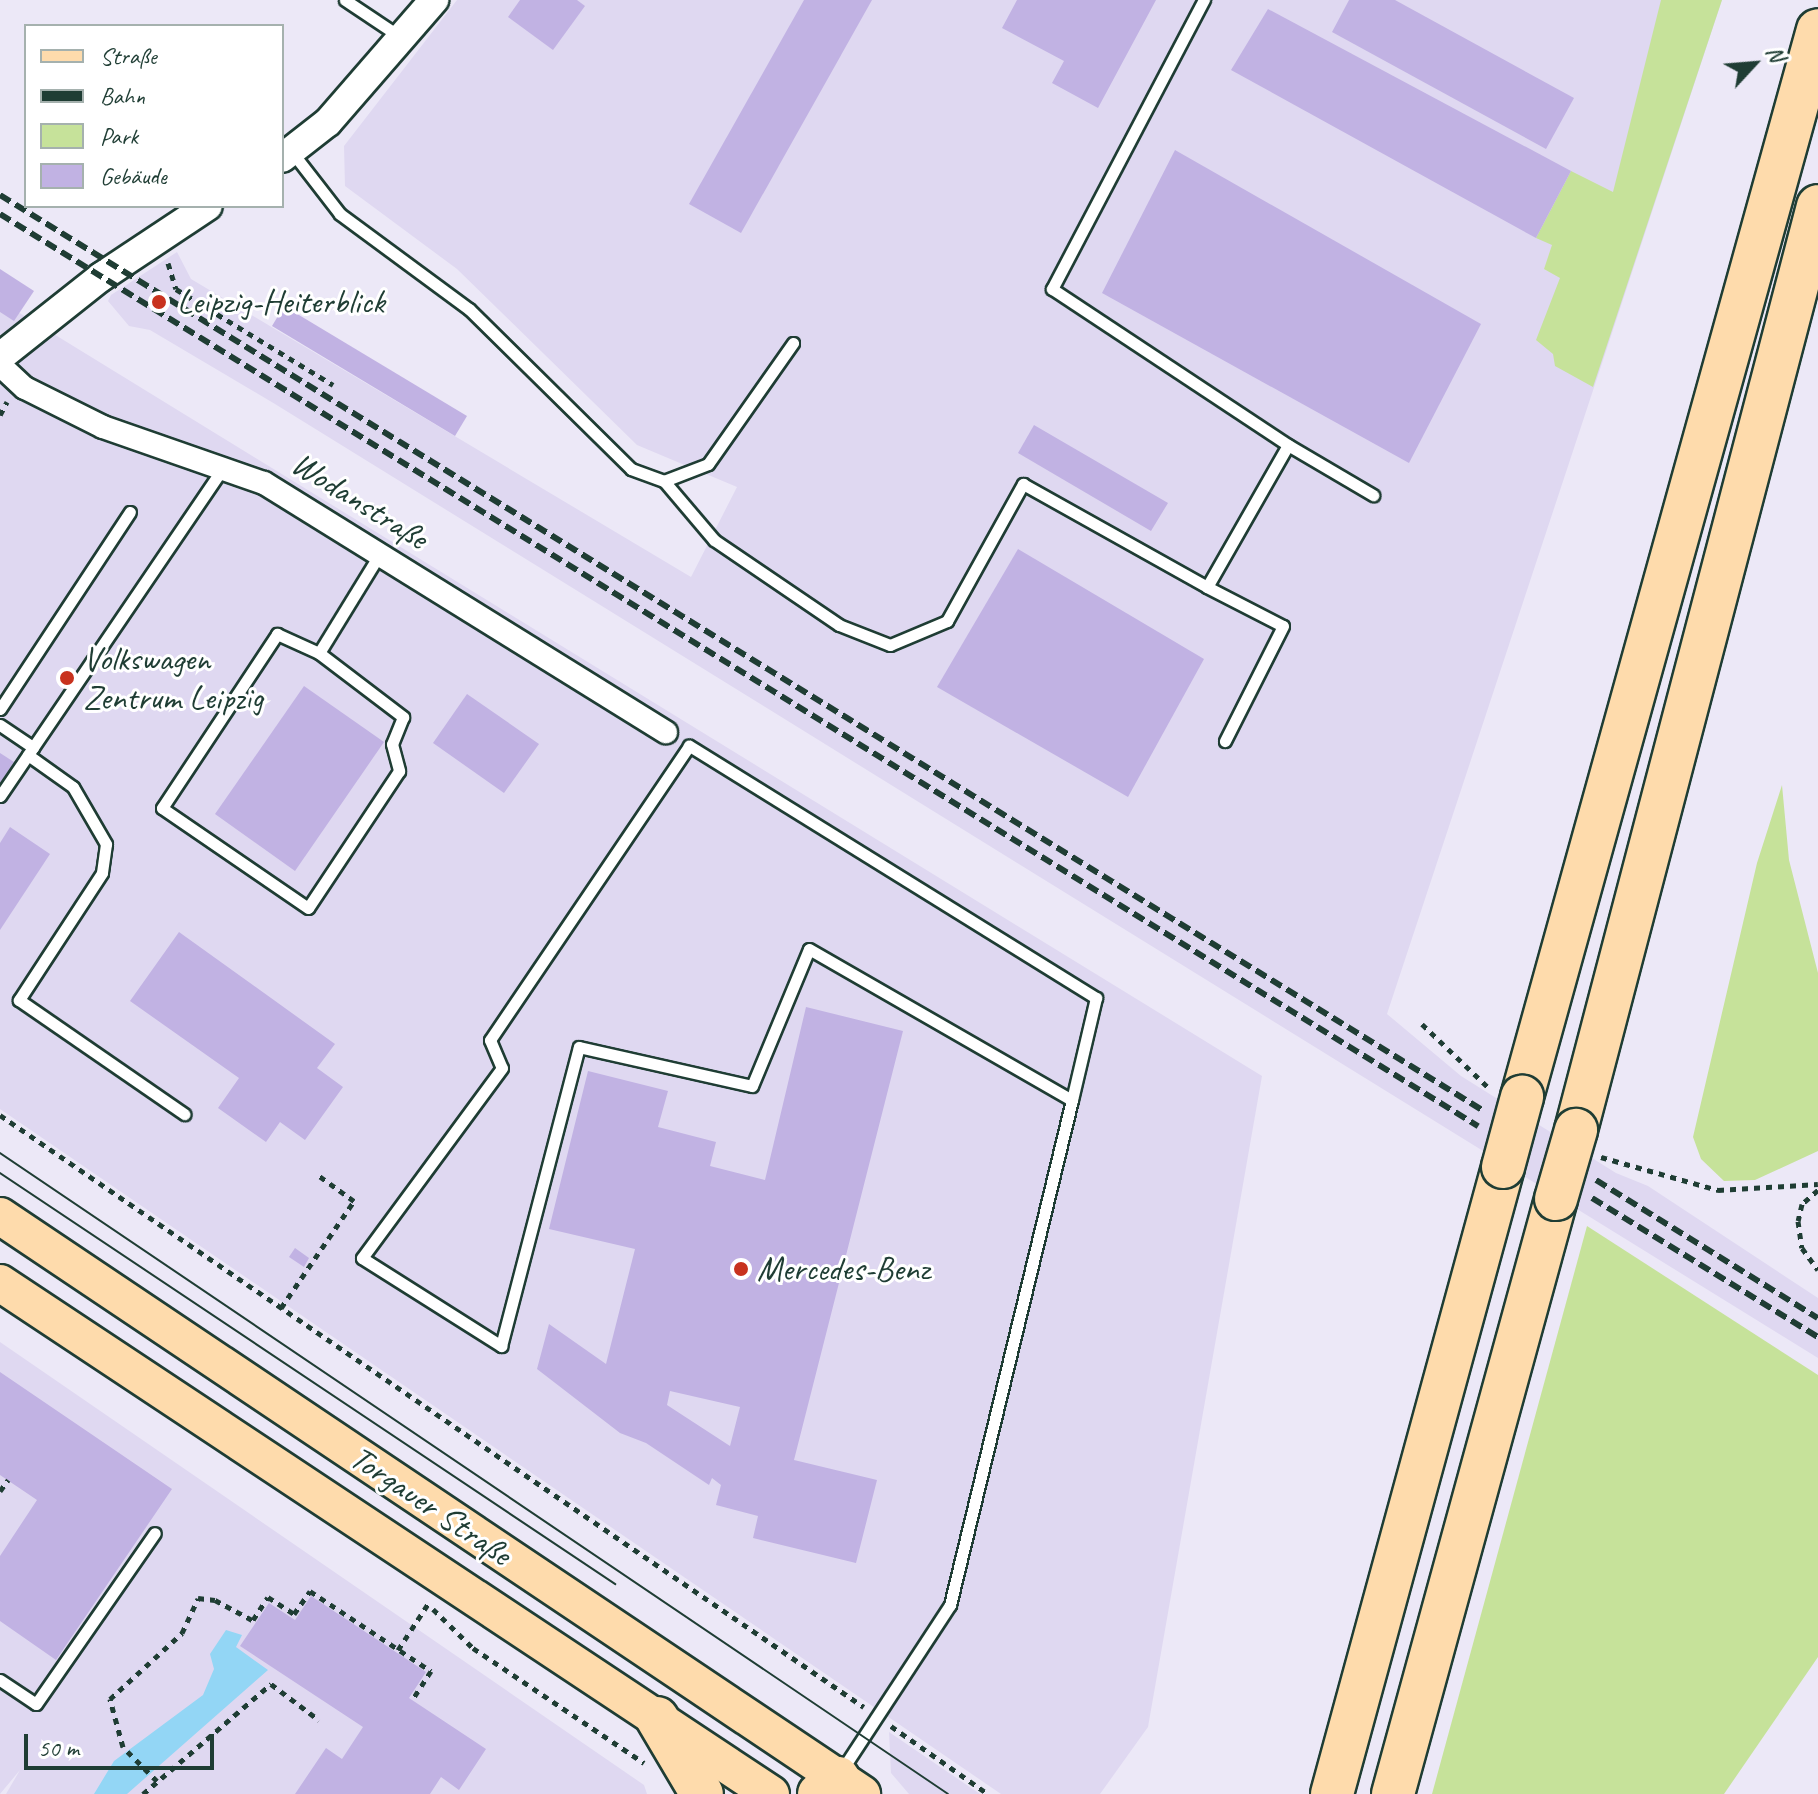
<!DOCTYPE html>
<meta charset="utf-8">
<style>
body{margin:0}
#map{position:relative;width:1818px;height:1794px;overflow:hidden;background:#ece8f7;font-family:Caveat,sans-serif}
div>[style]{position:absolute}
.built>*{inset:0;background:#dfd8f1}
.green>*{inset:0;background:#c6e29a}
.water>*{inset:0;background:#93d6f5}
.building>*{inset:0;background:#c1b2e3}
.path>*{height:5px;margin-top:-2.5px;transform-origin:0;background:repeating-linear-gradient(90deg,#1f3d34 0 6px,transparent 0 12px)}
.roads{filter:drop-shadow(2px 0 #1f3d34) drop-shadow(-2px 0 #1f3d34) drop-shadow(0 2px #1f3d34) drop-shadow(0 -2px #1f3d34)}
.service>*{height:11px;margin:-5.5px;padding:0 5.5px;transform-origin:5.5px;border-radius:5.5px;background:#fff}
.minor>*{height:22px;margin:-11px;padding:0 11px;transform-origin:11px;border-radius:11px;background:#fff}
.tertiary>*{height:28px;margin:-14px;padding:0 14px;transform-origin:14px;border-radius:14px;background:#fff}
.primary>*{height:36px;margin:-18px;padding:0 18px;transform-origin:18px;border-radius:18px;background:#fedbac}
.motorway>*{height:42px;margin:-21px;padding:0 21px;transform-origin:21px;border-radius:21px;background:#fedbac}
.tram>*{height:2px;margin:-1px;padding:0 1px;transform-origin:1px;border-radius:1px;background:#1f3d34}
.rail>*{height:6px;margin-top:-3px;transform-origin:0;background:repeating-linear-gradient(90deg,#1f3d34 0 12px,transparent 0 18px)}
.bridges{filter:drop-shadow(2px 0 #1f3d34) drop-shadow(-2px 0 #1f3d34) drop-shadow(0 2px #1f3d34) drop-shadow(0 -2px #1f3d34)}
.motorway-bridge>*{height:42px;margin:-21px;padding:0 21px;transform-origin:21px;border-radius:21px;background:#fedbac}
.dots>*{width:22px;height:22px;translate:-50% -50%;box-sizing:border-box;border:4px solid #fff;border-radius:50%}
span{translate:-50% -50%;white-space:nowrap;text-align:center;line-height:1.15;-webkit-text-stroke:6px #fff;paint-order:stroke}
.poi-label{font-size:34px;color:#1f3d34}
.left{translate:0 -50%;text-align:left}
.street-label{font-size:34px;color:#1f3d34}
.legend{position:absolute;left:24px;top:24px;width:260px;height:184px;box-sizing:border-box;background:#fff;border:2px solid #a5b1ae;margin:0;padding:10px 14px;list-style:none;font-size:24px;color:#1f3d34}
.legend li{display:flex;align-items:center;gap:16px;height:40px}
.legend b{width:40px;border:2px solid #a5b1ae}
.north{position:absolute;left:1714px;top:24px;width:80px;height:80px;-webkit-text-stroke:6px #fff;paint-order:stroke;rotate:64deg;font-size:22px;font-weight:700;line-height:32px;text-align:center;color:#1f3d34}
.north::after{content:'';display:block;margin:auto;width:28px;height:36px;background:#1f3d34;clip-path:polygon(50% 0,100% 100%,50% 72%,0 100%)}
.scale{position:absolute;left:24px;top:1734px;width:190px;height:36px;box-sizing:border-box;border:4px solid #1f3d34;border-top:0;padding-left:10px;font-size:24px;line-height:28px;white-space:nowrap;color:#1f3d34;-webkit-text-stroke:6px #fff;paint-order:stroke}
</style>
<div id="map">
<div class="built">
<i style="clip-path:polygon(457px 0,1722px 0,1387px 1014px,1461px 1076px,1616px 1173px,1648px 1186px,1818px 1298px,1818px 1358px,275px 404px,150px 330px,129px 326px,108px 301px,111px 295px,177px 252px,191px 279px,691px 577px,737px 487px,637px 445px,457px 269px,345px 186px,344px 146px)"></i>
<i style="clip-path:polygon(0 301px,1262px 1076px,1148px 1727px,1100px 1794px,1001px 1794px,0 1109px)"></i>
<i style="clip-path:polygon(0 1342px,644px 1785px,647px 1794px,6px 1794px,20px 1770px,0 1794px)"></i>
<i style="clip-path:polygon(889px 1732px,980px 1794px,909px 1794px,891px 1773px)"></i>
</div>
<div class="green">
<i style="clip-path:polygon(1661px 0,1722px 0,1593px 387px,1555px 366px,1553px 354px,1536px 340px,1560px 278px,1544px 269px,1552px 245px,1536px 238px,1571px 171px,1613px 192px)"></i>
<i style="clip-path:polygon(1782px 785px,1789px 860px,1818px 973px,1818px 1151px,1755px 1180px,1724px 1181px,1701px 1159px,1693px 1137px,1757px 863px)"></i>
<i style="clip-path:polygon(1587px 1226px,1818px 1375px,1818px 1657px,1724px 1794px,1432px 1794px)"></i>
</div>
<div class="water">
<i style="clip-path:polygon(226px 1630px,242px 1635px,236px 1647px,268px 1670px,127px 1794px,94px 1794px,114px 1761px,203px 1695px,214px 1669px,210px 1654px)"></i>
</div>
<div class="building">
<i style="clip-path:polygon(520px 0,577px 0,585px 6px,553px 50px,508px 17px)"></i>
<i style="clip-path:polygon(804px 0,872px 0,741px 233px,689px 204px)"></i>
<i style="clip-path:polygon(1017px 0,1156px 0,1098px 108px,1052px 83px,1064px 61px,1002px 28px)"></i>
<i style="clip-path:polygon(1349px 0,1395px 0,1574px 98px,1546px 149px,1332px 32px)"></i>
<i style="clip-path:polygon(1268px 9px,1571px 171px,1536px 238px,1231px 70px)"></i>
<i style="clip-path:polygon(1175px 150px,1481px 324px,1409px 463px,1102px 293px)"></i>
<i style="clip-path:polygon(0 269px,34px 291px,14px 321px,0 312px)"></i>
<i style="clip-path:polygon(284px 306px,467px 416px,455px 436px,272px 326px)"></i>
<i style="clip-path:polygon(1034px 425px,1168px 503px,1151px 531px,1018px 453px)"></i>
<i style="clip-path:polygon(1018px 549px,1204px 659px,1128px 797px,937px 687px)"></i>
<i style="clip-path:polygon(304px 686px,384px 742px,295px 871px,215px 814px)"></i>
<i style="clip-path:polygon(467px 694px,539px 744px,504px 793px,433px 743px)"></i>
<i style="clip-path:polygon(0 753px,14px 762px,0 783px)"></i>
<i style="clip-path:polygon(10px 827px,50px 854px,0 930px,0 843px)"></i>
<i style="clip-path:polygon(179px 932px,335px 1044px,317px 1068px,343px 1087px,305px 1140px,280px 1122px,266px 1142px,218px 1108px,239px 1078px,130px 1001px)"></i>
<i style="clip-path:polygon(evenodd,806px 1007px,903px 1031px,794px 1460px,877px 1480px,856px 1563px,753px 1538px,758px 1516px,716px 1505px,721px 1485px,712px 1478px,709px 1485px,646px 1443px,620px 1433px,537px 1369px,549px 1324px,606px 1364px,635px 1249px,549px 1229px,588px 1071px,668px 1091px,658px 1127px,716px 1142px,710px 1166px,765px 1180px,806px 1007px,670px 1391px,740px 1407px,730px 1446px,667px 1405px,670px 1391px)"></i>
<i style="clip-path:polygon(295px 1248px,309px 1258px,304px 1267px,289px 1257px)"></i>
<i style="clip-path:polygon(0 1372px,172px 1489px,56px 1660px,0 1621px,0 1556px,37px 1500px,0 1475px)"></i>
<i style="clip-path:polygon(311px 1596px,426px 1672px,409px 1698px,486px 1749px,459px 1790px,441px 1777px,430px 1794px,295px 1794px,326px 1748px,342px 1759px,363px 1727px,240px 1646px,269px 1603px,295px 1620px)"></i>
</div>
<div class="path">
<i style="left:168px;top:263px;width:27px;rotate:73deg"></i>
<i style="left:176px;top:289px;width:184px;rotate:31.4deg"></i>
<i style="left:0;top:415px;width:15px;rotate:-62deg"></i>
<i style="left:1422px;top:1024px;width:94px;rotate:43.7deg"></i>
<i style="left:0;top:1115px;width:1047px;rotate:34.42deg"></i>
<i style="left:1601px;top:1157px;width:122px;rotate:15.8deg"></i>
<i style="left:1718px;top:1190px;width:100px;rotate:-3.4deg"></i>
<i style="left:1818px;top:1190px;width:21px;rotate:139deg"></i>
<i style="left:1802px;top:1204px;width:17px;rotate:103deg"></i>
<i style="left:1798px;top:1221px;width:27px;rotate:82deg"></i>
<i style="left:1802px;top:1248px;width:27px;rotate:54deg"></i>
<i style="left:281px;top:1308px;width:130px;rotate:-55.7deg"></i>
<i style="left:354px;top:1201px;width:44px;rotate:-144.2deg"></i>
<i style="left:0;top:1491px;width:14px;rotate:-54deg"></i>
<i style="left:433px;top:1609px;width:56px;rotate:44.3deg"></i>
<i style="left:473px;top:1648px;width:206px;rotate:33.9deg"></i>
<i style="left:253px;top:1620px;width:27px;rotate:-57deg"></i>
<i style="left:268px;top:1597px;width:31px;rotate:33deg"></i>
<i style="left:294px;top:1614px;width:28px;rotate:-55deg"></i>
<i style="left:310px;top:1591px;width:145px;rotate:33.5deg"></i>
<i style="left:431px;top:1671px;width:31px;rotate:123deg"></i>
<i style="left:398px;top:1650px;width:55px;rotate:-56.9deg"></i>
<i style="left:891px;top:1726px;width:118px;rotate:35deg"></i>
<i style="left:157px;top:1781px;width:48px;rotate:-135deg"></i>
<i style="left:123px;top:1747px;width:50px;rotate:-105.2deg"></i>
<i style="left:110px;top:1699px;width:98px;rotate:-42.5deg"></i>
<i style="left:182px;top:1633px;width:38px;rotate:-65deg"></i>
<i style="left:198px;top:1598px;width:17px;rotate:7deg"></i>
<i style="left:215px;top:1600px;width:47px;rotate:28.2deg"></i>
<i style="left:143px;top:1794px;width:169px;rotate:-40.7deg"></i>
<i style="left:271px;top:1684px;width:60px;rotate:36.9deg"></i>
</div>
<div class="roads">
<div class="service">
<i style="left:345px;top:0;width:69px;rotate:33.7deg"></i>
<i style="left:292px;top:152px;width:78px;rotate:52.3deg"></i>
<i style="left:340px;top:214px;width:160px;rotate:36.4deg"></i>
<i style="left:469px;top:309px;width:228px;rotate:44.6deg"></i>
<i style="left:631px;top:469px;width:35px;rotate:20deg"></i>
<i style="left:664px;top:481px;width:47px;rotate:-21.1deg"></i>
<i style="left:708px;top:464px;width:148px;rotate:-54.9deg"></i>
<i style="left:1288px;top:445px;width:99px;rotate:30.5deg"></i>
<i style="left:664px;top:481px;width:77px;rotate:49.7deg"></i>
<i style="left:714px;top:540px;width:151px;rotate:34.2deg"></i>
<i style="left:839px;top:625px;width:55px;rotate:21.4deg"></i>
<i style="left:890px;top:645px;width:62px;rotate:-22.8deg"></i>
<i style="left:947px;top:621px;width:157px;rotate:-61deg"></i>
<i style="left:1023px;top:484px;width:211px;rotate:29.2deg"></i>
<i style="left:1207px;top:587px;width:163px;rotate:-60.3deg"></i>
<i style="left:1288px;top:445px;width:283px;rotate:-146.5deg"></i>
<i style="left:1052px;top:289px;width:327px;rotate:-62.3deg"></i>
<i style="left:1207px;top:587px;width:85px;rotate:27.2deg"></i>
<i style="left:1283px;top:626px;width:129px;rotate:116.8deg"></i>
<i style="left:319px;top:653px;width:106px;rotate:37.3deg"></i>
<i style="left:403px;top:717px;width:29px;rotate:112deg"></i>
<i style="left:392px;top:744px;width:28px;rotate:75deg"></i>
<i style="left:399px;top:771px;width:164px;rotate:123.6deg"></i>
<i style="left:308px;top:908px;width:177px;rotate:-145.6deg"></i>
<i style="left:162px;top:808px;width:209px;rotate:-56.5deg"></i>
<i style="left:277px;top:634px;width:46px;rotate:24.3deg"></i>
<i style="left:319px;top:653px;width:115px;rotate:-58.5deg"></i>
<i style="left:0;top:709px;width:236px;rotate:-56.6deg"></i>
<i style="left:0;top:725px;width:40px;rotate:34deg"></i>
<i style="left:28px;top:755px;width:55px;rotate:35.4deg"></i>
<i style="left:73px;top:787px;width:66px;rotate:59.9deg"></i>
<i style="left:106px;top:844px;width:29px;rotate:98deg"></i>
<i style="left:102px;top:873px;width:152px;rotate:123.2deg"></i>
<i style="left:19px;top:1000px;width:201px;rotate:34.6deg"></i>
<i style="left:0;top:796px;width:398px;rotate:-55.8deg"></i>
<i style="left:0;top:1680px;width:43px;rotate:33.7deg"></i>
<i style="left:36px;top:1704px;width:208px;rotate:-55.2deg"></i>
<i style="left:842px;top:1770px;width:197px;rotate:-56.8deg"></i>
<i style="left:950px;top:1605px;width:520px;rotate:-76.42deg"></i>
<i style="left:1072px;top:1100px;width:105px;rotate:-76.8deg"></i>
<i style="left:1096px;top:998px;width:479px;rotate:-148.2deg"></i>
<i style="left:689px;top:746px;width:355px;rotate:124.1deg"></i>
<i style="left:490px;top:1040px;width:30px;rotate:67deg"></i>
<i style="left:502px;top:1068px;width:236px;rotate:126.4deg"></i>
<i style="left:362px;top:1258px;width:165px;rotate:32.3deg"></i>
<i style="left:501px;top:1346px;width:309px;rotate:-75.4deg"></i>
<i style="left:579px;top:1047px;width:177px;rotate:12.7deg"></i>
<i style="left:752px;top:1086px;width:148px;rotate:-67.4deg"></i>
<i style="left:809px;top:949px;width:303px;rotate:29.9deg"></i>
</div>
<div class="minor">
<i style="left:0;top:365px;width:34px;rotate:43deg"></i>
<i style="left:25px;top:388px;width:87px;rotate:26.6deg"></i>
<i style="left:103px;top:427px;width:170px;rotate:19.2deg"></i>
<i style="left:264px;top:483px;width:473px;rotate:31.8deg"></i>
</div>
<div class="tertiary">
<i style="left:282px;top:158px;width:58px;rotate:-38deg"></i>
<i style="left:328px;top:122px;width:162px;rotate:-49deg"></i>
<i style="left:0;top:357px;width:129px;rotate:-38.4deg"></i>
<i style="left:101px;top:277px;width:128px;rotate:-33.6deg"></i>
</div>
<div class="primary">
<i style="left:0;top:1216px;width:1038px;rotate:33.84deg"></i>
<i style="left:0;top:1283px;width:925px;rotate:33.54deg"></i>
</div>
<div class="motorway">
<i style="left:1522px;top:1097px;width:1107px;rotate:-74.5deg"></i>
<i style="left:1576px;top:1130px;width:955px;rotate:-75.32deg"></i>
<i style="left:657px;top:1718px;width:88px;rotate:59.4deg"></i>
<i style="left:819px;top:1794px;width:25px;rotate:-40deg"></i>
<i style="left:1332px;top:1794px;width:650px;rotate:-74.74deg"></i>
<i style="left:1393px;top:1794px;width:617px;rotate:-74.68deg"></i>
</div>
</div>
<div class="tram">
<i style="left:0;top:1153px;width:1144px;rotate:34.06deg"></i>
<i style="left:0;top:1173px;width:740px;rotate:33.75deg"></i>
</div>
<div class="rail">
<i style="left:0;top:195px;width:1742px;rotate:31.69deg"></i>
<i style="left:0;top:214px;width:1737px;rotate:31.68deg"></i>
<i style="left:1596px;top:1180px;width:261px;rotate:31.9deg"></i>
<i style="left:1592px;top:1198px;width:265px;rotate:31.6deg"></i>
</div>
<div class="bridges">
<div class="motorway-bridge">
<i style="left:1503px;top:1167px;width:73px;rotate:-74.8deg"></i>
<i style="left:1556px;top:1199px;width:72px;rotate:-73.8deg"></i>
</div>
</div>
<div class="dots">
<i style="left:159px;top:302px;background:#c8321e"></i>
<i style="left:67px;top:678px;background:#c8321e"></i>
<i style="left:741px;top:1269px;background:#c8321e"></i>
</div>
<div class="poi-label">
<span class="left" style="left:177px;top:302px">Leipzig-Heiterblick</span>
<span class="left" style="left:83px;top:678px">Volkswagen<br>Zentrum Leipzig</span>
<span class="left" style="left:757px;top:1269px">Mercedes-Benz</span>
</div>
<div class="street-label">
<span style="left:360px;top:500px;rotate:32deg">Wodanstraße</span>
<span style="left:431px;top:1505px;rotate:34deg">Torgauer Straße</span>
</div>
<ul class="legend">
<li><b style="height:10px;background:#fedbac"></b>Straße</li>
<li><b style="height:10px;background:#1f3d34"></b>Bahn</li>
<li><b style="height:22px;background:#c6e29a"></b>Park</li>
<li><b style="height:22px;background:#c1b2e3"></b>Gebäude</li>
</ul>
<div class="north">N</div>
<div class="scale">50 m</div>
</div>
